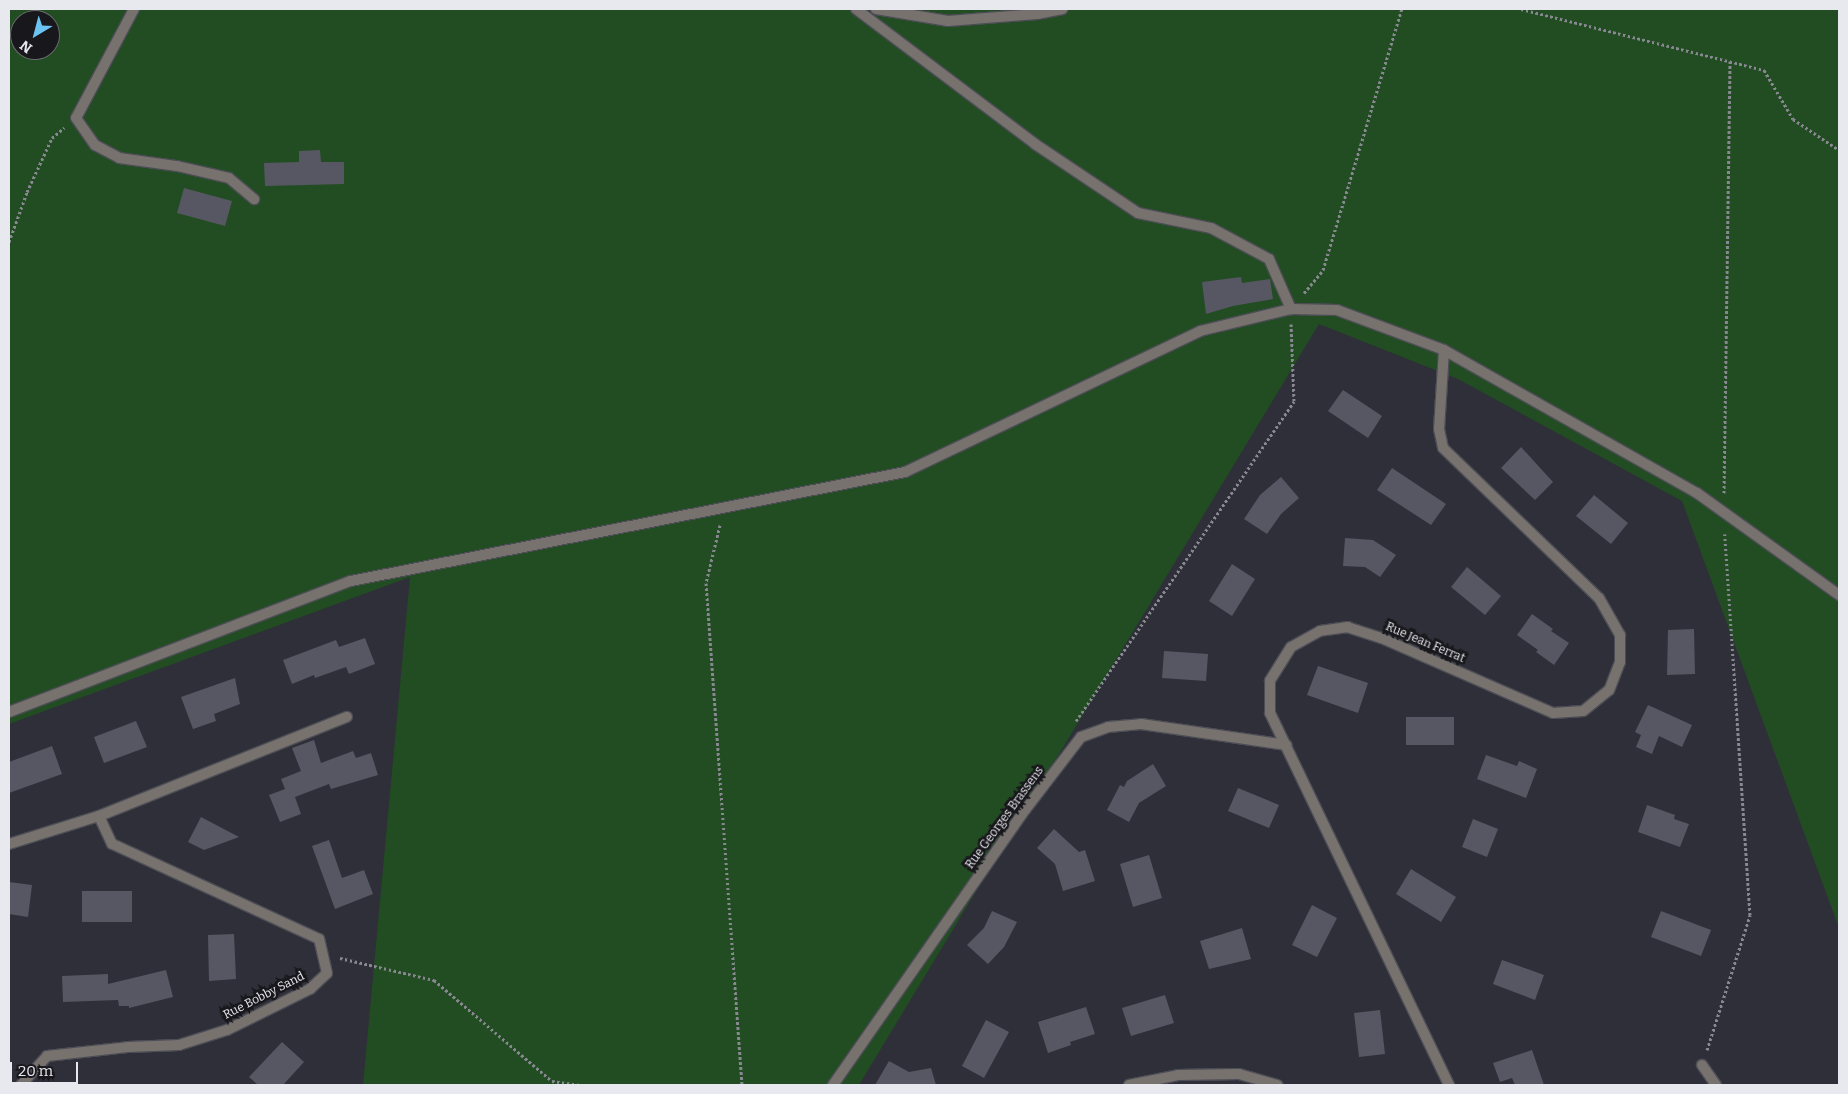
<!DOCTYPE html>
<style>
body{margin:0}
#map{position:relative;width:1848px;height:1094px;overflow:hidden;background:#2f2f39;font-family:Bitter,serif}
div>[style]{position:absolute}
.green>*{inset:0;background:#224c22}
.building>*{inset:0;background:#565763}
.path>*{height:3px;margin-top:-1.5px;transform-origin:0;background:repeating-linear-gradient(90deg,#888891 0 2.5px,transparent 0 5px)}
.roads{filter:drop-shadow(1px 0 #4d4d56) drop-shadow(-1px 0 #4d4d56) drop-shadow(0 1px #4d4d56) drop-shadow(0 -1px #4d4d56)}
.service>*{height:10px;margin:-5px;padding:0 5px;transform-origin:5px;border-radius:5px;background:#77726e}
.minor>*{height:10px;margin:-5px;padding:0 5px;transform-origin:5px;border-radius:5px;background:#77726e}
.tertiary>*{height:10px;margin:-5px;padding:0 5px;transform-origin:5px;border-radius:5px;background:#77726e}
span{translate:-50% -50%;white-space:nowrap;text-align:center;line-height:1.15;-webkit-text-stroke:5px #18181c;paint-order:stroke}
.street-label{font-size:12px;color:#e8e8ef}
.frame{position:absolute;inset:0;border:10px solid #e8e8ef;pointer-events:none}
.north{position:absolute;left:10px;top:10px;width:50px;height:50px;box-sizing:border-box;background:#18181c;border:1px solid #6b6b70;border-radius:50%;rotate:217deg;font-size:14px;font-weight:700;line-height:20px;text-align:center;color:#e8e8ef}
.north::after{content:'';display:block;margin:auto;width:18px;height:22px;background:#6ac3f2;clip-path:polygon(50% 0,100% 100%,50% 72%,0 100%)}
.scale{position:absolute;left:10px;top:1062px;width:68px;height:22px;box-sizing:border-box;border:2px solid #e8e8ef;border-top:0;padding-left:6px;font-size:15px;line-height:18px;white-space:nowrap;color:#e8e8ef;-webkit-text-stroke:4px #18181c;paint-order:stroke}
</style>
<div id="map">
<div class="green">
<i style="clip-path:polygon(evenodd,9px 9px,1839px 9px,1839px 928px,1682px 501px,1458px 379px,1319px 324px,859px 1085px,363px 1085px,410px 577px,9px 724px,9px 9px,20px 20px,50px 20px,50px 50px,20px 50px,20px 20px)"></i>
</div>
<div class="building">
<i style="clip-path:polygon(320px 150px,321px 162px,344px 162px,344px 184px,265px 186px,264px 163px,299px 162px,299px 151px)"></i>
<i style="clip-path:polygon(184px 188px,232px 201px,225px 226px,177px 213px)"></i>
<i style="clip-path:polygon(1241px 277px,1242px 283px,1270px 279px,1273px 299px,1233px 306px,1206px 314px,1202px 282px)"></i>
<i style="clip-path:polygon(1343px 390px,1382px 416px,1368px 438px,1328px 411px)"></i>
<i style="clip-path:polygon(1521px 447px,1553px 482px,1535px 500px,1501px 468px)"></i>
<i style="clip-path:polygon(1392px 468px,1446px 504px,1431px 525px,1377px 490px)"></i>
<i style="clip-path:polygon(1281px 477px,1299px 498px,1281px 514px,1267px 534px,1244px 519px,1260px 495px)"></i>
<i style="clip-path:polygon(1594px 495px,1628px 523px,1611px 544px,1576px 516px)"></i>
<i style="clip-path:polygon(1345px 538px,1373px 540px,1396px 555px,1380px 577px,1365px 567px,1343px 566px)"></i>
<i style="clip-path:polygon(1232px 564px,1255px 579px,1232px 616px,1209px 601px)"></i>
<i style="clip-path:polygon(1467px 567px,1501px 596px,1485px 615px,1451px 587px)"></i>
<i style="clip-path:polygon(1532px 614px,1553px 629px,1551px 631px,1569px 643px,1554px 665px,1536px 652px,1538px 650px,1517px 635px)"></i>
<i style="clip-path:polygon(1694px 629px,1695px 674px,1667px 675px,1668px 630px)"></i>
<i style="clip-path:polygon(365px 638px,375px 664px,349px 674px,346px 667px,315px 678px,314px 675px,292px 684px,283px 660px,336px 640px,339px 647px)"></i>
<i style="clip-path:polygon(1164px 651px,1208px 654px,1206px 681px,1162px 678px)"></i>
<i style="clip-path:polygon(1318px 666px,1368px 683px,1358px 713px,1307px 695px)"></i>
<i style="clip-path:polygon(235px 678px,240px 704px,214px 714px,216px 721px,193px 729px,181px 697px)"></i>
<i style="clip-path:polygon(1648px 705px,1692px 725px,1682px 747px,1659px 736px,1652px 754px,1636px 747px,1641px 735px,1635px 732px)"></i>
<i style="clip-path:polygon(1406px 717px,1454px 717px,1454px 745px,1406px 745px)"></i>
<i style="clip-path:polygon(136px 721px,147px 747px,104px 763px,94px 737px)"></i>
<i style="clip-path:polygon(314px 740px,321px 763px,353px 751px,356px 758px,371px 753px,378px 775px,331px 789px,329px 784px,295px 797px,301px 814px,280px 822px,269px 795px,285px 789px,281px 779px,301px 771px,292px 748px)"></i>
<i style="clip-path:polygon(52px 746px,62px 774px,9px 793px,9px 762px)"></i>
<i style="clip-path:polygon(1486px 755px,1517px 766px,1519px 761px,1537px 769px,1526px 798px,1477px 779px)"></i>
<i style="clip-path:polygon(1153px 764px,1166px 786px,1139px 803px,1129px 822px,1107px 810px,1120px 785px,1124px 787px,1127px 781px)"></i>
<i style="clip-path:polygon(1238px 788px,1279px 805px,1269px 828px,1228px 811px)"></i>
<i style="clip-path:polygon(1647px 805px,1675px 815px,1674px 819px,1689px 824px,1680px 847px,1638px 832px)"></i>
<i style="clip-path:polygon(201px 817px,239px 837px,204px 850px,188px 842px)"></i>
<i style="clip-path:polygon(1473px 819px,1498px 829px,1487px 857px,1462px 847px)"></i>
<i style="clip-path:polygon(1054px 829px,1079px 852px,1085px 850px,1095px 881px,1063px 891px,1055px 864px,1037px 848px)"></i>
<i style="clip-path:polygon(329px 840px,342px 878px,364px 870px,373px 894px,335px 909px,312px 846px)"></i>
<i style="clip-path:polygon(1149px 855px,1162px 898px,1133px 907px,1120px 864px)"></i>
<i style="clip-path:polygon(1411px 869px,1456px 897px,1441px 922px,1396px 894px)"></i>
<i style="clip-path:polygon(9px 882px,32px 885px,28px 917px,9px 914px)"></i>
<i style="clip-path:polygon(82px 891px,132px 891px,132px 922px,82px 922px)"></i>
<i style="clip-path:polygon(1312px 905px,1337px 918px,1317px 957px,1292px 945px)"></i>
<i style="clip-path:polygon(992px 911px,1017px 922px,1004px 947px,988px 964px,967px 945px,984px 928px)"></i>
<i style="clip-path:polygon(1661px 911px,1711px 930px,1701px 956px,1651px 937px)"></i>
<i style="clip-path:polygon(1242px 928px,1251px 959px,1209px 969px,1200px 941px)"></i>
<i style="clip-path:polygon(234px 934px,236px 979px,209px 981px,208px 935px)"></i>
<i style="clip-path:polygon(1502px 960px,1544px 975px,1535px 1000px,1493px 984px)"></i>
<i style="clip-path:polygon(166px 970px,173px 997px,129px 1008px,129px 1006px,119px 1006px,118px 1000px,63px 1002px,62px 976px,108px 974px,108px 984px)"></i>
<i style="clip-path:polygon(1165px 995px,1174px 1023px,1131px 1036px,1122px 1008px)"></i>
<i style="clip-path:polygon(1086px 1007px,1095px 1034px,1070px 1042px,1071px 1045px,1048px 1053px,1038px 1022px)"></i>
<i style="clip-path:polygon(1380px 1010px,1385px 1054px,1359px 1057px,1354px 1013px)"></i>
<i style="clip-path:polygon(986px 1020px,1009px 1032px,984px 1078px,962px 1066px)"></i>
<i style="clip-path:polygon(282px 1042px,304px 1062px,283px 1085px,258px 1085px,249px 1077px)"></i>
<i style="clip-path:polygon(1532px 1050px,1544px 1085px,1515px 1085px,1512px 1078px,1500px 1082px,1493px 1063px)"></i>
<i style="clip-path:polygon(889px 1061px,909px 1072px,931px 1068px,936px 1085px,875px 1085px)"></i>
</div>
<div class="path">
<i style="left:1521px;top:9px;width:251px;rotate:14.1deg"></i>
<i style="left:1764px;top:70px;width:57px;rotate:59.4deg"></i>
<i style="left:1793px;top:119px;width:55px;rotate:34deg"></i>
<i style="left:9px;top:242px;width:53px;rotate:-70.2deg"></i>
<i style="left:27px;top:192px;width:60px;rotate:-65.2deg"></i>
<i style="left:52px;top:138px;width:16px;rotate:-40deg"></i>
<i style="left:1304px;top:293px;width:30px;rotate:-50deg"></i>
<i style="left:1323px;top:270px;width:273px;rotate:-73.2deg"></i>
<i style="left:1724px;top:493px;width:432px;rotate:-89.2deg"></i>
<i style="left:720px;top:525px;width:60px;rotate:103.6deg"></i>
<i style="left:706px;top:583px;width:503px;rotate:85.9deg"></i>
<i style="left:1076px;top:721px;width:387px;rotate:-55.7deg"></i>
<i style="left:1294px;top:401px;width:77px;rotate:-92.2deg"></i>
<i style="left:340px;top:958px;width:97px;rotate:13.2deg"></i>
<i style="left:434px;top:980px;width:155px;rotate:40.6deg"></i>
<i style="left:552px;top:1081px;width:30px;rotate:8deg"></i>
<i style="left:1707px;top:1050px;width:142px;rotate:-72.3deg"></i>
<i style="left:1750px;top:915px;width:382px;rotate:-93.8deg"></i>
</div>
<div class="roads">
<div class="service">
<i style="left:876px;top:9px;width:73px;rotate:9.5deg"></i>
<i style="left:948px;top:21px;width:89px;rotate:-4.5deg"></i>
<i style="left:1037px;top:14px;width:26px;rotate:-11deg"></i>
<i style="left:1702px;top:1065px;width:24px;rotate:55deg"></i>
</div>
<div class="minor">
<i style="left:134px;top:9px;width:123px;rotate:118deg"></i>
<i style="left:76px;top:118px;width:33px;rotate:55deg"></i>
<i style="left:95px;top:145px;width:27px;rotate:28deg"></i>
<i style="left:119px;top:158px;width:59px;rotate:7.9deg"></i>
<i style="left:177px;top:166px;width:53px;rotate:13deg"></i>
<i style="left:229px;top:178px;width:33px;rotate:40deg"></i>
<i style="left:856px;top:9px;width:224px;rotate:37deg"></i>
<i style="left:1035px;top:144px;width:124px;rotate:33.8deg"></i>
<i style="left:1138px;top:213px;width:75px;rotate:11.6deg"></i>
<i style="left:1211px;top:228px;width:66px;rotate:28.1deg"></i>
<i style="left:1269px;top:259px;width:55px;rotate:66.3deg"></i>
<i style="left:1444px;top:350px;width:79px;rotate:93.6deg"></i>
<i style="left:1439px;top:429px;width:19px;rotate:78deg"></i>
<i style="left:1443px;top:448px;width:216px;rotate:43.9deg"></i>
<i style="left:1599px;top:598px;width:43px;rotate:60.4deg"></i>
<i style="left:1620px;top:635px;width:27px;rotate:90deg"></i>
<i style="left:1620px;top:662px;width:30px;rotate:111deg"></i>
<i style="left:1609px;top:690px;width:33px;rotate:141deg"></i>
<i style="left:1583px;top:711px;width:30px;rotate:176deg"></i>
<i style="left:1553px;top:713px;width:188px;rotate:-156.4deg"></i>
<i style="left:1381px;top:638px;width:35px;rotate:-162deg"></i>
<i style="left:1348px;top:627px;width:28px;rotate:172deg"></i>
<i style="left:1320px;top:631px;width:33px;rotate:151deg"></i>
<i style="left:1291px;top:647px;width:40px;rotate:122deg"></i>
<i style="left:1270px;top:681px;width:32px;rotate:90deg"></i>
<i style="left:1270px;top:713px;width:413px;rotate:64.3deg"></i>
<i style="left:9px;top:844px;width:94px;rotate:-17.3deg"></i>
<i style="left:99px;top:816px;width:267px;rotate:-21.8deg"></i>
<i style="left:21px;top:1085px;width:39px;rotate:-48deg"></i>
<i style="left:47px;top:1056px;width:81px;rotate:-6.3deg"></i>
<i style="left:128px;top:1047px;width:51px;rotate:-2.2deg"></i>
<i style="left:179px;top:1045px;width:50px;rotate:-17.4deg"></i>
<i style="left:227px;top:1030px;width:93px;rotate:-26.3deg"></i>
<i style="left:310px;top:989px;width:23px;rotate:-43deg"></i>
<i style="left:327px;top:973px;width:35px;rotate:-103deg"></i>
<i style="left:319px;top:939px;width:228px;rotate:-155.3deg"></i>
<i style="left:112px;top:844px;width:31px;rotate:-115deg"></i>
<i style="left:833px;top:1085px;width:335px;rotate:-55.1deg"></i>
<i style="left:1025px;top:810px;width:92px;rotate:-52.5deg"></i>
<i style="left:1081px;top:737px;width:29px;rotate:-20deg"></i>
<i style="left:1108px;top:727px;width:33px;rotate:-5deg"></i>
<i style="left:1141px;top:724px;width:147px;rotate:8.2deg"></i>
<i style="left:1129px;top:1085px;width:50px;rotate:-11.5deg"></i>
<i style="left:1178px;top:1075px;width:61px;rotate:-0.9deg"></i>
<i style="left:1239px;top:1074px;width:40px;rotate:16deg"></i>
</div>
<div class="tertiary">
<i style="left:9px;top:712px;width:366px;rotate:-21deg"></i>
<i style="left:351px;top:581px;width:565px;rotate:-11.13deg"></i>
<i style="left:905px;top:472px;width:327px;rotate:-25.5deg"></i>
<i style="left:1200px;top:331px;width:94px;rotate:-13.6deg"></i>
<i style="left:1291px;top:309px;width:46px;rotate:1.2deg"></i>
<i style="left:1337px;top:310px;width:114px;rotate:20.5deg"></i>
<i style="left:1444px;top:350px;width:291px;rotate:29.5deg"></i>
<i style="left:1697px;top:493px;width:175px;rotate:35.7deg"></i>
</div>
</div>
<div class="street-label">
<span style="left:1425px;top:643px;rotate:23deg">Rue Jean Ferrat</span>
<span style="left:1005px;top:818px;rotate:-54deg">Rue Georges Brassens</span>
<span style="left:264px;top:996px;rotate:-27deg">Rue Bobby Sand</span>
</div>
<div class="frame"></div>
<div class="north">N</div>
<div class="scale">20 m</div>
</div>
